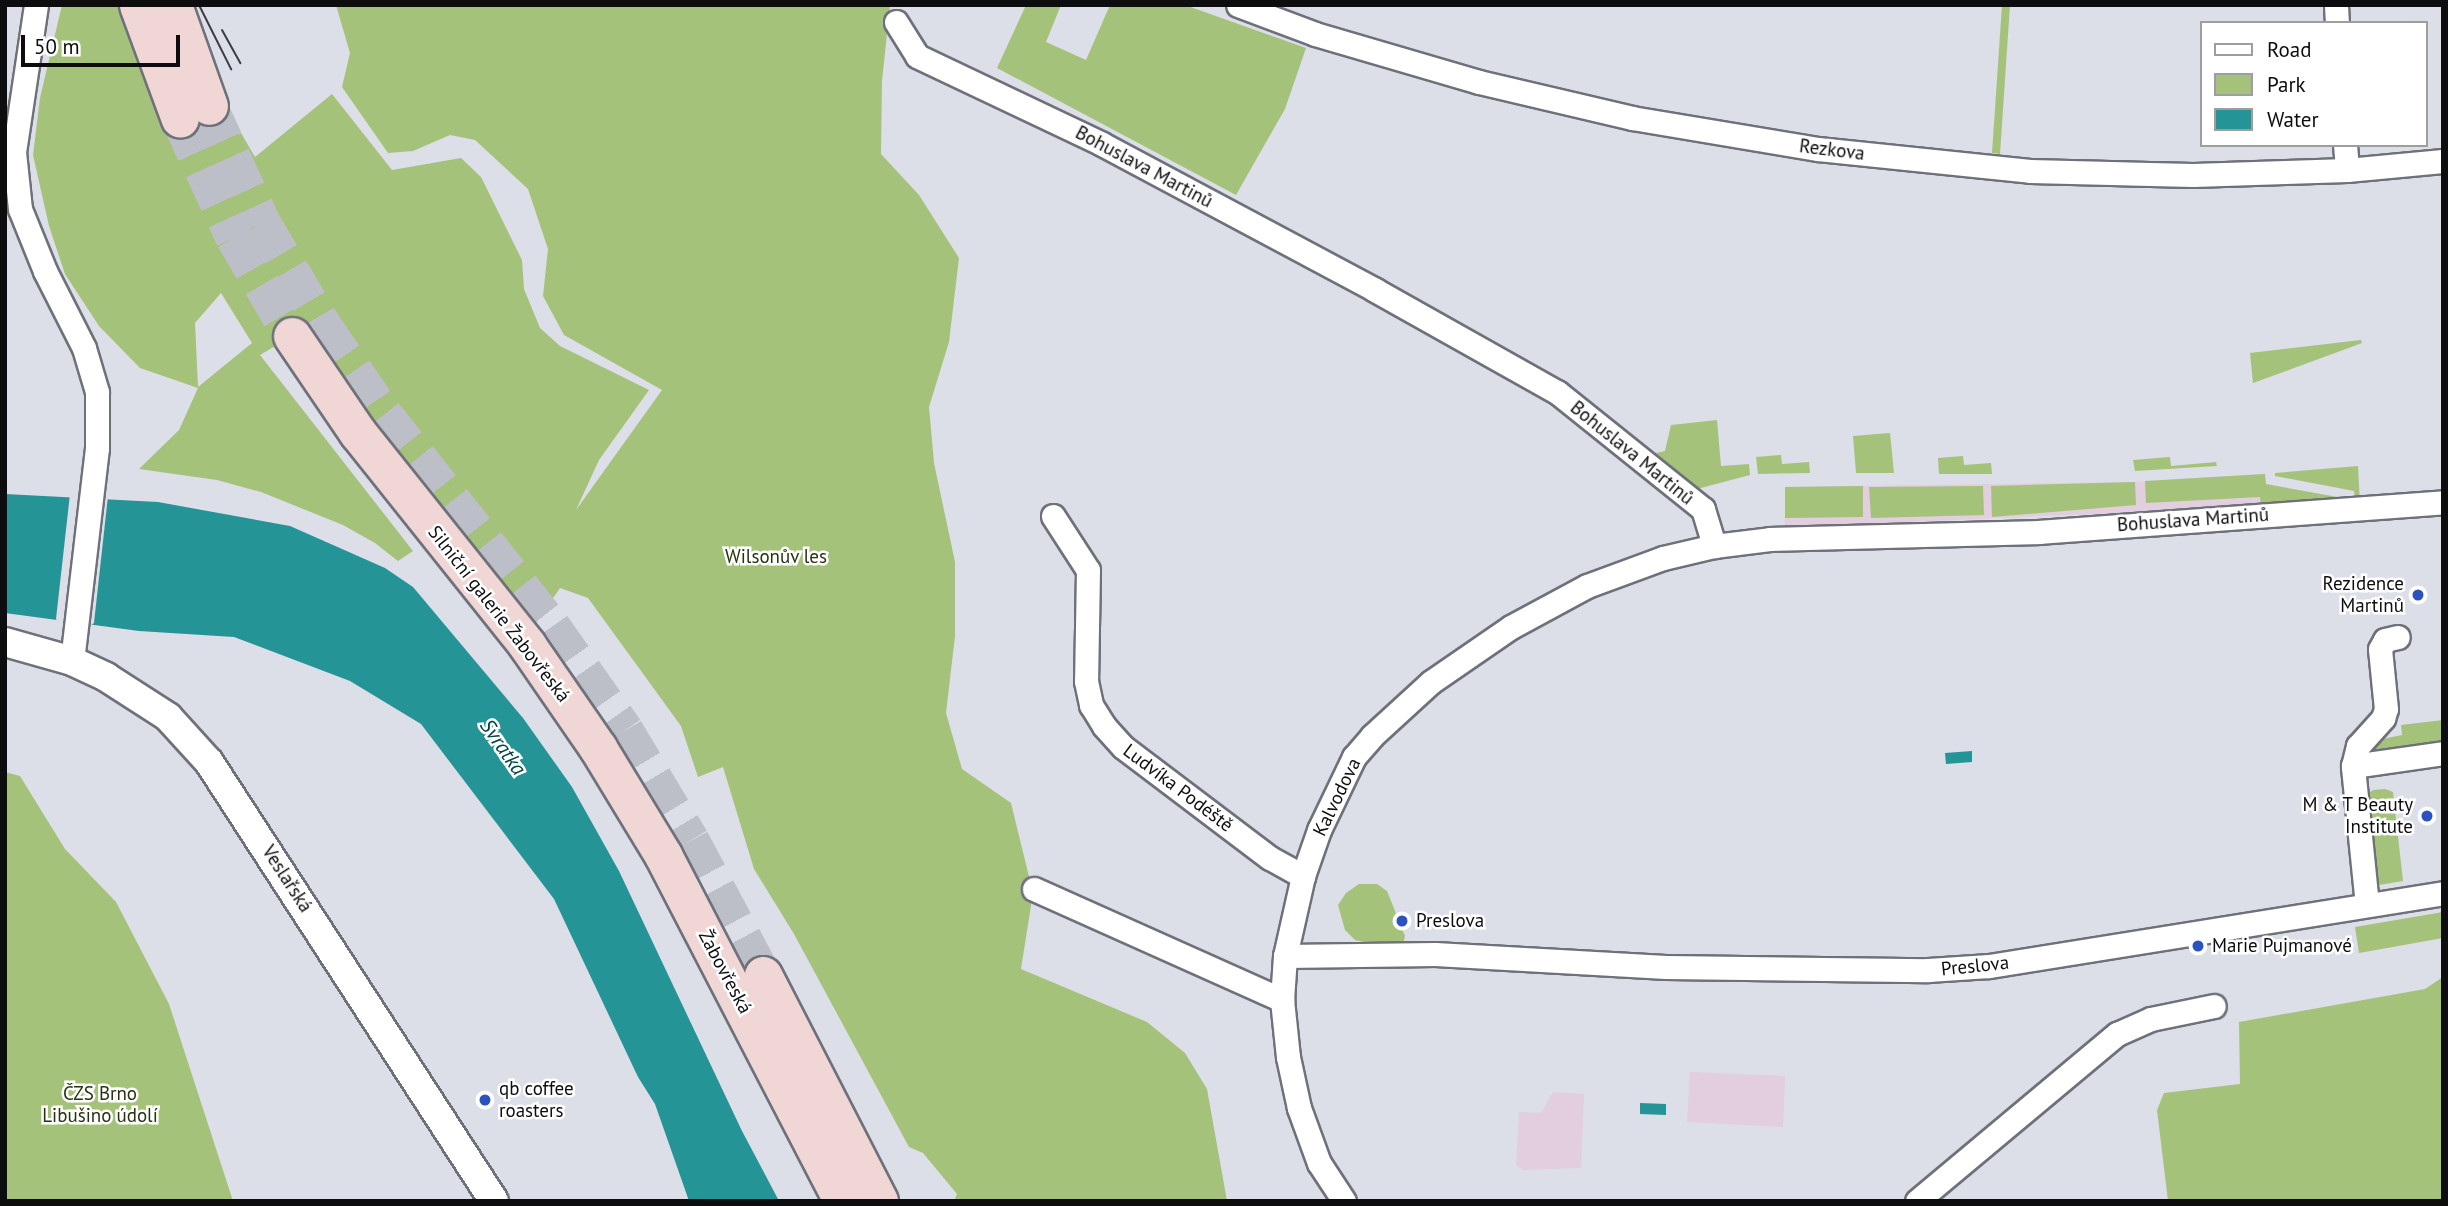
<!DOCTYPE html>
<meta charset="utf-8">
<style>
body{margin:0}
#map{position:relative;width:2448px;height:1206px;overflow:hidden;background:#dcdee8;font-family:"PT Sans",sans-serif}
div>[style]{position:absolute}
.industrial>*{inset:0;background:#e2cede}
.green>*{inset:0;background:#a5c27b}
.water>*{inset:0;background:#249497}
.pier>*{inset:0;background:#dcdee8}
.trunk-tunnel>*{height:37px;margin-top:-18.5px;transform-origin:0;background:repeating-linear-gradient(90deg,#bdbfc8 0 37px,transparent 0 55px)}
.roads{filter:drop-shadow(2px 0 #6f717a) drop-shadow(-2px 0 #6f717a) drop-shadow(0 2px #6f717a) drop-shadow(0 -2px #6f717a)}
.minor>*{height:23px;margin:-11.5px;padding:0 11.5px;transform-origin:11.5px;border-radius:11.5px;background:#fff}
.tertiary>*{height:28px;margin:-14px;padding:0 14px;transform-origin:14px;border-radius:14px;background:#fff}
.trunk>*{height:37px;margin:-18.5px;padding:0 18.5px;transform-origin:18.5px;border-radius:18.5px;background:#f0d7d6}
.tram>*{height:2px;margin:-1px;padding:0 1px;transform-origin:1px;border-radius:1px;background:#3c3d41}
.dots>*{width:19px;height:19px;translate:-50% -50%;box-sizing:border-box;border:4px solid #fff;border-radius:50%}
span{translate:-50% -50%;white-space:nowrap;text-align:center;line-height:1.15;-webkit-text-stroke:5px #fff;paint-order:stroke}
.street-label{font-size:19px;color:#0d0d10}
.park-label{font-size:19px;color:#26330f}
.poi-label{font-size:19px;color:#0d0d10}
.right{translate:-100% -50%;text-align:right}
.left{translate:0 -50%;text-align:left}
.water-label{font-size:21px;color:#014446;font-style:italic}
.frame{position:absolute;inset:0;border:7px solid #0d0d10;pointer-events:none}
.legend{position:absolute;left:2200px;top:21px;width:228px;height:126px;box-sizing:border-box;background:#fff;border:2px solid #9e9e9f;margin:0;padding:9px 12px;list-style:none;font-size:21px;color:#0d0d10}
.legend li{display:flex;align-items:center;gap:14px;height:35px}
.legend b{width:35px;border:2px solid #9e9e9f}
.scale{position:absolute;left:21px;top:35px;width:159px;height:32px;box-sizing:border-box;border:4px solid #0d0d10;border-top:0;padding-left:9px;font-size:21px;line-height:24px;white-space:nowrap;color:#0d0d10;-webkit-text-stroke:5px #fff;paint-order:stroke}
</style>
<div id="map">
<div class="industrial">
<i style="clip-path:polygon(2259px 474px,2261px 507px,1785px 527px,1785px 487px,2135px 482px)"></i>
<i style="clip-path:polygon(1690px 1072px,1785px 1076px,1783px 1127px,1687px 1122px)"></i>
<i style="clip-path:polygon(1553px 1092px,1584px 1094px,1581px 1168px,1523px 1170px,1516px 1165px,1519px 1112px,1541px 1113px)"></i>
</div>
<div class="green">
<i style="clip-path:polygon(evenodd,62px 5px,123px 5px,152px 98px,176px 155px,241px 133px,255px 157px,332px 94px,392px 170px,461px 158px,481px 177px,522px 260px,524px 289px,540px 328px,560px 346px,649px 390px,599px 460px,576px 510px,662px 390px,564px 335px,543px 296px,548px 249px,528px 189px,475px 140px,450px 135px,413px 151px,388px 153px,342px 87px,350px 53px,336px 5px,890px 5px,882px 81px,881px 154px,919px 195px,959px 258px,949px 342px,929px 407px,934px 463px,955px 562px,955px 636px,946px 713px,962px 769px,1011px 803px,1033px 893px,1021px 969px,1147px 1022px,1185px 1053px,1207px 1089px,1227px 1201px,954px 1201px,957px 1194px,923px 1153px,909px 1147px,794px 934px,754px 869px,723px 767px,698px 777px,681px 726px,588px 598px,560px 588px,534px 626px,382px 438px,309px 326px,260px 355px,413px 551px,398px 561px,375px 543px,343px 525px,261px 492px,217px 480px,139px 469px,179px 430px,198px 388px,140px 368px,99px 326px,65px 274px,49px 226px,33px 155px,40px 98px,62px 5px,221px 293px,252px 343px,198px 387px,195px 323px,221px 293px)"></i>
<i style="clip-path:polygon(1026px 5px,1061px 5px,1046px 42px,1086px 60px,1110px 5px,1185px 5px,1306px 48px,1285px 109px,1236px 195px,997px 68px)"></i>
<i style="clip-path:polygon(2002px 5px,2010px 5px,2000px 154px,1992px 153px)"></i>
<i style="clip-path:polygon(2361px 340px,2362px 343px,2253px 383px,2250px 353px)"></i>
<i style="clip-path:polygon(1717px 420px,1721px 466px,1749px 464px,1750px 475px,1697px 489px,1656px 453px,1665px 451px,1671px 425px)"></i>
<i style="clip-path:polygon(1890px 433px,1894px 473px,1856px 473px,1853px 436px)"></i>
<i style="clip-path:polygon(1781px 455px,1782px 464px,1809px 462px,1810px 473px,1758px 474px,1756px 457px)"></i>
<i style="clip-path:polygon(1963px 456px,1964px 465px,1991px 463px,1992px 474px,1939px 474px,1938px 458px)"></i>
<i style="clip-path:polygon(2170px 457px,2171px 466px,2216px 462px,2217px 466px,2135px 471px,2133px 460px)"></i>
<i style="clip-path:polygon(2358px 466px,2360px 504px,2356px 504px,2354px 491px,2275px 476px,2275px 473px)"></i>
<i style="clip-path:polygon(2265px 474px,2266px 484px,2343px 498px,2261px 507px,2260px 497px,2146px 503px,2145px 481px)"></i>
<i style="clip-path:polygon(2135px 482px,2136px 505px,1992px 517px,1991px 486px)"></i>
<i style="clip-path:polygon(1863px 486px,1863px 517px,1785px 518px,1785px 487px)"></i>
<i style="clip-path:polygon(1983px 486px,1984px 515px,1871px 518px,1869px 487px)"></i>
<i style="clip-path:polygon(2443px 720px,2443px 745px,2368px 754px,2382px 739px,2402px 735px,2401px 725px)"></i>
<i style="clip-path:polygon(5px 772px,20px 776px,65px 849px,116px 902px,169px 1004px,233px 1201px,5px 1201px)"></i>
<i style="clip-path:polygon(2385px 789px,2393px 792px,2403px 881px,2379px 885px,2373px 878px,2364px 797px,2373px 790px)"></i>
<i style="clip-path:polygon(1359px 884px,1377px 884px,1387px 891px,1405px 936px,1403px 944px,1373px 944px,1355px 940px,1345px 930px,1338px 905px,1346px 893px)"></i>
<i style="clip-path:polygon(2443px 912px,2443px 938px,2359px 953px,2355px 927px)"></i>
<i style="clip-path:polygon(2443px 977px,2443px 1201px,2168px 1201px,2157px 1110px,2164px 1093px,2240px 1084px,2239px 1022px,2425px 989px)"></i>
</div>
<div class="water">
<i style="clip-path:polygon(5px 494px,158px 502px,290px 526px,385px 568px,413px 587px,523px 718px,572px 787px,619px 871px,742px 1131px,779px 1201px,689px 1201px,655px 1104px,638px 1077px,554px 899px,421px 724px,350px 681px,234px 637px,139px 631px,5px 613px)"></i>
<i style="clip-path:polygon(1972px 751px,1972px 762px,1946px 764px,1945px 753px)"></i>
<i style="clip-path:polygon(1640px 1103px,1666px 1104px,1666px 1115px,1640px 1114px)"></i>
</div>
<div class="pier">
<i style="clip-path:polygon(70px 494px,108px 496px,94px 623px,90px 626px,59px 623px,56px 619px)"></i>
</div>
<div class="trunk-tunnel">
<i style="left:209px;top:106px;width:128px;rotate:65.4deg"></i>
<i style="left:262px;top:222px;width:120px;rotate:59.4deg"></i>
<i style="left:323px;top:325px;width:108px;rotate:55.6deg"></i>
<i style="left:384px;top:414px;width:270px;rotate:51.6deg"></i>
<i style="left:552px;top:626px;width:127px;rotate:54.9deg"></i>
<i style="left:625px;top:730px;width:128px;rotate:59deg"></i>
<i style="left:691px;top:840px;width:153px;rotate:61.9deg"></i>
<i style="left:180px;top:119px;width:130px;rotate:65.4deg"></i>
<i style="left:234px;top:237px;width:115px;rotate:59.6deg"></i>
</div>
<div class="roads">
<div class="minor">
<i style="left:36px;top:5px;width:149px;rotate:98.5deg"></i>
<i style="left:14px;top:152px;width:57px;rotate:84deg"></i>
<i style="left:20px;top:209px;width:67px;rotate:68deg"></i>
<i style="left:45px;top:271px;width:86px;rotate:63.1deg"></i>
<i style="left:84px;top:348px;width:46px;rotate:73.5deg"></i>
<i style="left:97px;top:392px;width:56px;rotate:90deg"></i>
<i style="left:97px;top:448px;width:214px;rotate:96.7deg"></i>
<i style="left:1238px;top:5px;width:82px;rotate:20.6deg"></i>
<i style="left:1315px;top:34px;width:171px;rotate:16.3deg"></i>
<i style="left:1479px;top:82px;width:157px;rotate:13.2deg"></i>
<i style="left:1632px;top:118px;width:189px;rotate:9.5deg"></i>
<i style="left:1818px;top:149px;width:213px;rotate:5.9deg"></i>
<i style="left:2030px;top:171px;width:163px;rotate:1.4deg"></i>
<i style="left:2193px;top:175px;width:154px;rotate:-1.9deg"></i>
<i style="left:2347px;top:170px;width:96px;rotate:-5.4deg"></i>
<i style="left:2336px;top:5px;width:18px;rotate:87deg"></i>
<i style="left:896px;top:22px;width:40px;rotate:58deg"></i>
<i style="left:917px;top:56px;width:205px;rotate:25.4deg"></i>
<i style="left:1102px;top:144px;width:310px;rotate:28.1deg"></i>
<i style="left:1375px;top:290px;width:209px;rotate:29.3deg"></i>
<i style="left:1557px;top:392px;width:187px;rotate:38.7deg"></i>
<i style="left:1703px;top:509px;width:39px;rotate:73deg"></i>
<i style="left:2345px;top:145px;width:25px;rotate:85deg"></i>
<i style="left:1053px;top:516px;width:64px;rotate:57.1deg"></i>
<i style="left:1088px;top:570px;width:111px;rotate:91deg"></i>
<i style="left:1086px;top:681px;width:25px;rotate:78deg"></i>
<i style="left:1091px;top:705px;width:25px;rotate:58deg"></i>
<i style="left:1104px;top:726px;width:28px;rotate:48deg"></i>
<i style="left:1123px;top:747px;width:184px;rotate:37.1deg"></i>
<i style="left:1270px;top:858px;width:38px;rotate:29deg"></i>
<i style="left:2353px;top:766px;width:91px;rotate:-8.2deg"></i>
<i style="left:1034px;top:889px;width:272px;rotate:24.1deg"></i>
<i style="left:2367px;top:905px;width:140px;rotate:-95.8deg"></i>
<i style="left:2353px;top:766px;width:21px;rotate:-76deg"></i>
<i style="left:2358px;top:746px;width:38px;rotate:-48deg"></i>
<i style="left:2383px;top:718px;width:9px;rotate:-72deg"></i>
<i style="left:2386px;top:709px;width:60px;rotate:-95.7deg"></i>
<i style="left:2380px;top:649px;width:10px;rotate:-61deg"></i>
<i style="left:2385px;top:640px;width:13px;rotate:-13deg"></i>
<i style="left:1285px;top:956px;width:150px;rotate:-0.8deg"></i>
<i style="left:1435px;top:954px;width:231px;rotate:3.2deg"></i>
<i style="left:1666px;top:967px;width:262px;rotate:0.7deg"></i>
<i style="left:1928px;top:970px;width:61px;rotate:-3.8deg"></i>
<i style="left:1989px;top:966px;width:460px;rotate:-9.1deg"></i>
<i style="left:1344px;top:1201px;width:45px;rotate:-123.3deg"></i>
<i style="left:1319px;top:1163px;width:59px;rotate:-110deg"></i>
<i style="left:1299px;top:1108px;width:52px;rotate:-102.2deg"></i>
<i style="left:1288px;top:1057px;width:57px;rotate:-96deg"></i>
<i style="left:1282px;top:1000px;width:44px;rotate:-86.1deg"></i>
<i style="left:1285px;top:956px;width:82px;rotate:-77.3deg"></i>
<i style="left:1303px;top:876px;width:49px;rotate:-70.8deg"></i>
<i style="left:1319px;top:830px;width:81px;rotate:-64.4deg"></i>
<i style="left:1354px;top:757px;width:28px;rotate:-49deg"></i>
<i style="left:1372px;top:736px;width:80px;rotate:-42.5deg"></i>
<i style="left:1431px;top:682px;width:97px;rotate:-34.5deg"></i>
<i style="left:1511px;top:627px;width:86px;rotate:-28.3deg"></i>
<i style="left:1587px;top:586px;width:81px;rotate:-20.2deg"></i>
<i style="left:1663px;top:558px;width:52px;rotate:-13.2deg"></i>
<i style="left:1714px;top:546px;width:56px;rotate:-7.1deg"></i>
<i style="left:1770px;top:539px;width:269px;rotate:-1.5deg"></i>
<i style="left:2039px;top:532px;width:405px;rotate:-4.2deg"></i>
<i style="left:1917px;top:1201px;width:261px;rotate:-39.9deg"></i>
<i style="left:2117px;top:1034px;width:37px;rotate:-24deg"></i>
<i style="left:2151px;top:1019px;width:64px;rotate:-11.7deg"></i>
</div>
<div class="tertiary">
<i style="left:5px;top:642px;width:70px;rotate:15.8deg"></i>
<i style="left:72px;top:661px;width:38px;rotate:25deg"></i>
<i style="left:106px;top:677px;width:74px;rotate:32.8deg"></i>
<i style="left:168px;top:717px;width:61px;rotate:47.7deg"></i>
<i style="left:209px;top:762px;width:523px;rotate:57.01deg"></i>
</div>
<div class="trunk">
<i style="left:138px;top:5px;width:121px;rotate:69.8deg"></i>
<i style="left:173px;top:5px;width:107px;rotate:70.4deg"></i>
<i style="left:292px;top:336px;width:117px;rotate:55.8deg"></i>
<i style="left:358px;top:433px;width:271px;rotate:51.4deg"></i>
<i style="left:527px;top:645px;width:125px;rotate:55.4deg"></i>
<i style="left:598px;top:748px;width:125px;rotate:58.7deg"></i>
<i style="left:663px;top:855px;width:390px;rotate:62.6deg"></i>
<i style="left:763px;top:975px;width:254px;rotate:62.8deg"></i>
</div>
</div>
<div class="tram">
<i style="left:199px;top:5px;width:72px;rotate:63.4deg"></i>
<i style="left:222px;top:30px;width:38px;rotate:61deg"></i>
</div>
<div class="dots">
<i style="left:2418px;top:595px;background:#2c51c1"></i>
<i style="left:2427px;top:816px;background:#2c51c1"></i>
<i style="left:1402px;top:921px;background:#2c51c1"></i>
<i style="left:2198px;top:946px;background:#2c51c1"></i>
<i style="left:485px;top:1100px;background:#2c51c1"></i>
</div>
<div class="street-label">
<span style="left:1832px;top:150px;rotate:7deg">Rezkova</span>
<span style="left:1144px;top:167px;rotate:28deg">Bohuslava Martinů</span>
<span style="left:1632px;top:453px;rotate:39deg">Bohuslava Martinů</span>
<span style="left:2193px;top:520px;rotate:-4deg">Bohuslava Martinů</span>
<span style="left:499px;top:614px;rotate:52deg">Silniční galerie Žabovřeská</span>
<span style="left:1178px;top:788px;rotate:37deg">Ludvíka Podéště</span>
<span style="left:1337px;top:797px;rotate:-64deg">Kalvodova</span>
<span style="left:287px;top:879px;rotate:57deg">Veslařská</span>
<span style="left:1975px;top:966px;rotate:-6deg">Preslova</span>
<span style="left:725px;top:972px;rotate:62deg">Žabovřeská</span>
</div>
<div class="park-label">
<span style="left:776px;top:557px">Wilsonův les</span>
<span style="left:100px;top:1105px">ČZS Brno<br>Libušino údolí</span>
</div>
<div class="poi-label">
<span class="right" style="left:2404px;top:595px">Rezidence<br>Martinů</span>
<span class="right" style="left:2413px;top:816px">M &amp; T Beauty<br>Institute</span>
<span class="left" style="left:1416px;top:921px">Preslova</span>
<span class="left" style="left:2212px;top:946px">Marie Pujmanové</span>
<span class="left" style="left:499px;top:1100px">qb coffee<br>roasters</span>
</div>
<div class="water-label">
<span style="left:503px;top:747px;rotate:55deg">Svratka</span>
</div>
<div class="frame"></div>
<ul class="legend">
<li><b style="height:9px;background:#fff"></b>Road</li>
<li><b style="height:19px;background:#a5c27b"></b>Park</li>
<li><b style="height:19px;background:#249497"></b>Water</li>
</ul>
<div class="scale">50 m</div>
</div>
